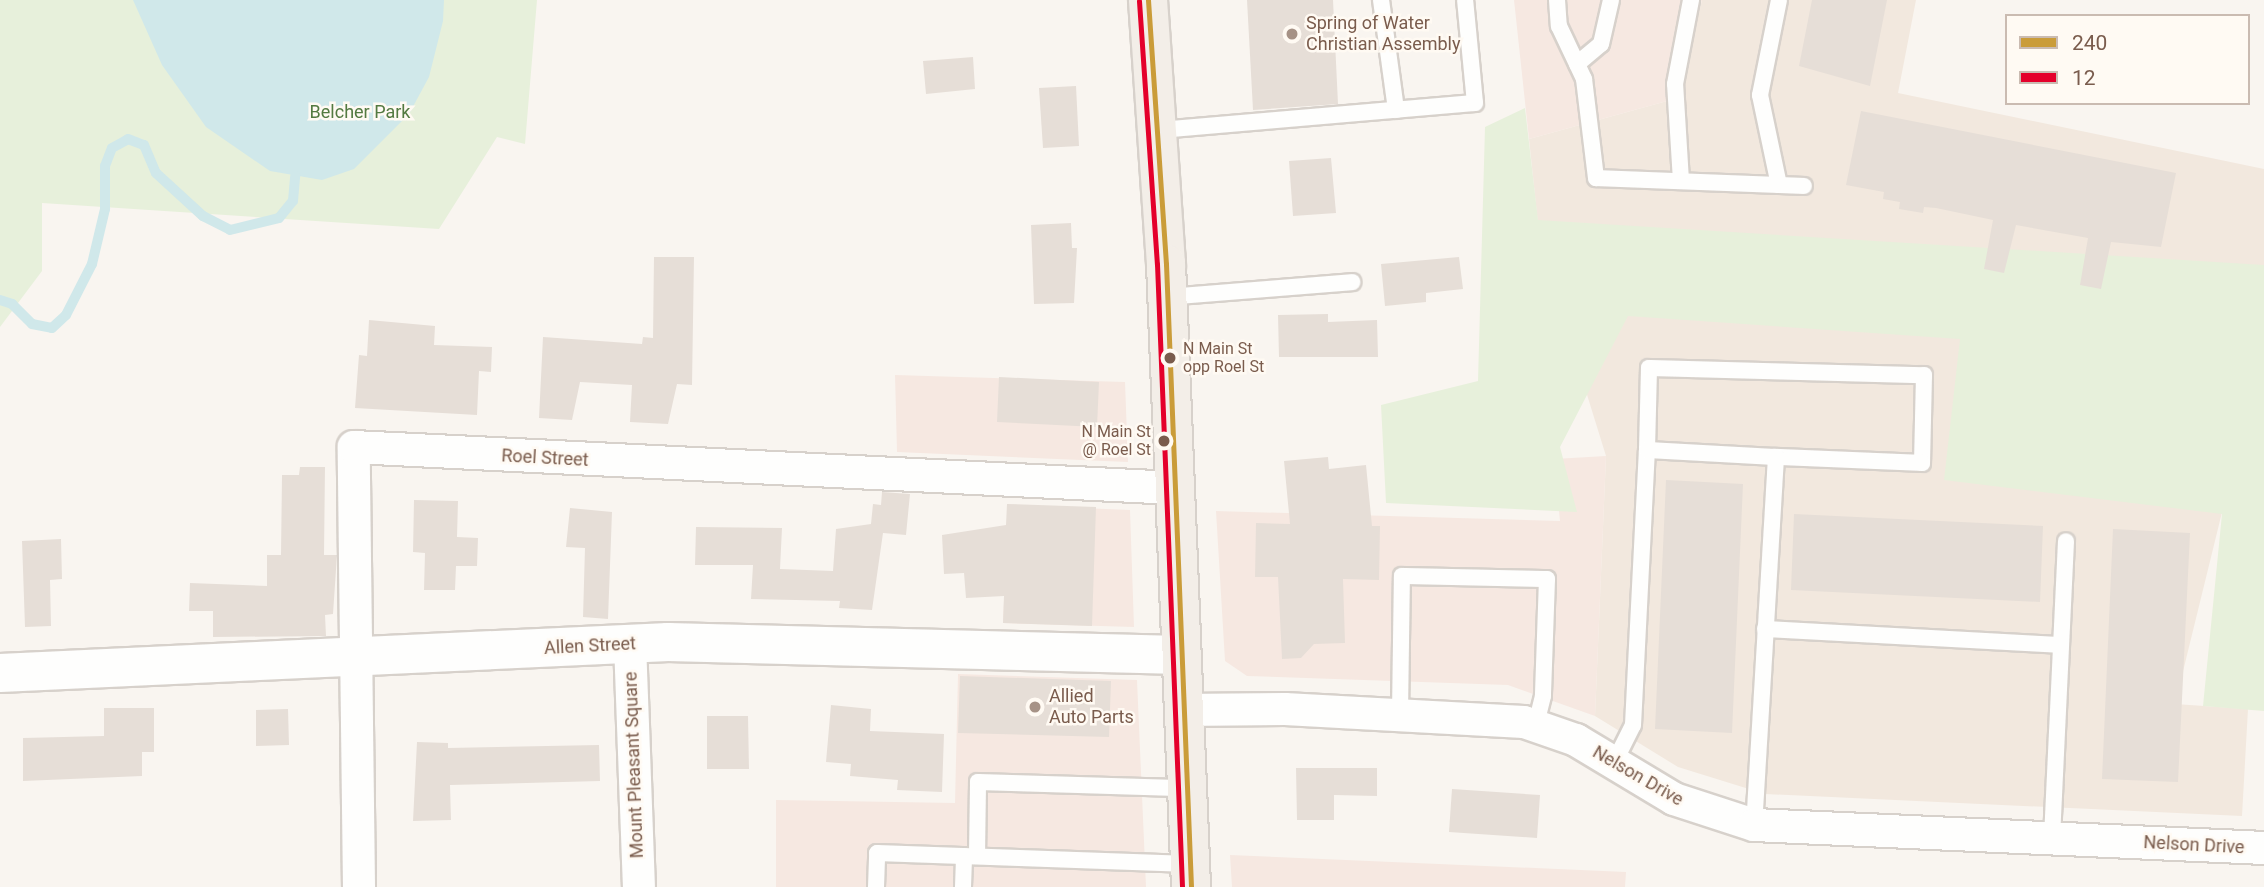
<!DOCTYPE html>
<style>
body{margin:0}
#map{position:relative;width:2264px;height:887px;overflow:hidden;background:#f9f5f0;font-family:Roboto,sans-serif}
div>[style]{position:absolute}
.residential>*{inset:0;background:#f2e8de}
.commercial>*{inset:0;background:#f6e8e1}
.green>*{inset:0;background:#e7f0db}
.water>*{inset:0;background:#d0e8ea}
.stream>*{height:10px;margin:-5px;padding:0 5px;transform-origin:5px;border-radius:5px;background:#d0e8ea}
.building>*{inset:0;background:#e6ded7}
.roads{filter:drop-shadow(2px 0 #d7d1cb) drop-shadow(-2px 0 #d7d1cb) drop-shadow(0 2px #d7d1cb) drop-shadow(0 -2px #d7d1cb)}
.lane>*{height:16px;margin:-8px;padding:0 8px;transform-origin:8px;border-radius:8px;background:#fefefd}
.street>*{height:32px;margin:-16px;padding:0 16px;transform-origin:16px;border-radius:16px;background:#fefefd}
.secondary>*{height:38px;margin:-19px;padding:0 19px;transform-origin:19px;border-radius:19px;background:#fefefd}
.primary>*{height:38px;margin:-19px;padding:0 19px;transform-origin:19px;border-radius:19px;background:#f3eee8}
.bus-1>*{height:5px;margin:-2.5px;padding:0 2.5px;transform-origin:2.5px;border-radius:2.5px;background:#ca9c39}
.bus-2>*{height:5px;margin:-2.5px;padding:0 2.5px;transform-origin:2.5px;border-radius:2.5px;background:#e4002b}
.dots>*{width:19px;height:19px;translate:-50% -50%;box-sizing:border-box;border:4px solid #fffaf3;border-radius:50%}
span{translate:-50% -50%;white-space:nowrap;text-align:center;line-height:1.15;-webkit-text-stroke:5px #fffaf3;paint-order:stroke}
.bus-label{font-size:16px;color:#7a5c4d}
.left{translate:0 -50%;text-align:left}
.right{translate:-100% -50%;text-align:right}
.poi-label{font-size:18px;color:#7a5c4d}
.park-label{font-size:18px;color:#537a41}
.street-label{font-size:18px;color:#7a5c4d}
.legend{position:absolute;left:2005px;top:14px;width:245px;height:91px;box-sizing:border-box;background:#fffaf3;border:2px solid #cabbb1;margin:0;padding:9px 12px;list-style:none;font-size:21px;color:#7a5c4d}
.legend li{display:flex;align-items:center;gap:14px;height:35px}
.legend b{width:35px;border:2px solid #cabbb1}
</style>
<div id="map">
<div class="residential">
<i style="clip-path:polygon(1702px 0,1916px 0,1898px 93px,2264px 169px,2264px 341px,2175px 704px,2248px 709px,2242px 816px,1765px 794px,1678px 767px,1595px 716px,1606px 456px,1540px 243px,1529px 139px,1678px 98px)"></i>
</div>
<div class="commercial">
<i style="clip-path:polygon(1514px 0,1702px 0,1678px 98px,1529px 139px)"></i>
<i style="clip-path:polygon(895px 375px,1125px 382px,1128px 462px,897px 452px)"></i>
<i style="clip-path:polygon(1606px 456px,1595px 716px,1508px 685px,1247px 676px,1225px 661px,1216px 511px,1560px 521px,1554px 459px)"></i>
<i style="clip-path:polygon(1008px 505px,1130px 510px,1134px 627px,1003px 623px)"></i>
<i style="clip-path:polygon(958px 674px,1137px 680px,1146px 887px,776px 887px,776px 800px,955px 803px)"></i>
<i style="clip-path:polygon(1230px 855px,1626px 872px,1625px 887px,1232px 887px)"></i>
</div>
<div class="green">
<i style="clip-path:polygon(0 0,537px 0,525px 144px,497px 137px,439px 229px,42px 203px,42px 271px,0 327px)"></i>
<i style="clip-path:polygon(1525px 108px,1538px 220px,2264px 265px,2264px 711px,2203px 706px,2222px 514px,1944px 480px,1960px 339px,1628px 316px,1560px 447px,1577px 512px,1386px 503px,1381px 405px,1478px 381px,1485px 127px)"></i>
</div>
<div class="water">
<i style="clip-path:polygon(133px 0,444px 0,443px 21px,429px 77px,409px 114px,354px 169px,322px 180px,270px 171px,206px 127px,162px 65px)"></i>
</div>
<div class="stream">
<i style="left:0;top:300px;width:13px;rotate:18deg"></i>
<i style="left:12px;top:304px;width:28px;rotate:45deg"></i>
<i style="left:32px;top:324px;width:20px;rotate:11deg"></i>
<i style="left:52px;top:328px;width:19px;rotate:-43deg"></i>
<i style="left:66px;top:315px;width:57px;rotate:-63deg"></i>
<i style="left:92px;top:264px;width:57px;rotate:-76.7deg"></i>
<i style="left:105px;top:209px;width:43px;rotate:-90deg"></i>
<i style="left:105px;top:166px;width:19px;rotate:-69deg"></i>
<i style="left:112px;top:148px;width:18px;rotate:-29deg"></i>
<i style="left:128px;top:139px;width:17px;rotate:21deg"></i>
<i style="left:144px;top:145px;width:30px;rotate:67deg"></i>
<i style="left:156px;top:173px;width:64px;rotate:42.5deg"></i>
<i style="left:203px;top:216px;width:30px;rotate:27deg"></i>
<i style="left:230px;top:230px;width:50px;rotate:-13.8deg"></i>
<i style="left:279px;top:218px;width:22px;rotate:-51deg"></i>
<i style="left:293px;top:201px;width:25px;rotate:-85deg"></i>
</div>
<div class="building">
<i style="clip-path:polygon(1247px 0,1333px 0,1338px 104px,1253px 110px)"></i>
<i style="clip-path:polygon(1812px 0,1887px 0,1870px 86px,1799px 66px)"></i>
<i style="clip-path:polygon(973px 57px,975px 89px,926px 94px,923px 61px)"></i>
<i style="clip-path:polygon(1076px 86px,1079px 146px,1043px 148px,1039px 88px)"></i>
<i style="clip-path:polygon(1861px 111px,2176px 173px,2161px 247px,2111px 242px,2101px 289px,2080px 285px,2088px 238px,2016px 225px,2004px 273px,1984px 269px,1993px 220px,1936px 208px,1924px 207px,1923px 213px,1899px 209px,1900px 202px,1883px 199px,1884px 192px,1846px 185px)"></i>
<i style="clip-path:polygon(1331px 158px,1336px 213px,1293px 216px,1289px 161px)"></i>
<i style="clip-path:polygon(1071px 223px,1072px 248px,1077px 248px,1074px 303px,1034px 304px,1031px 225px)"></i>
<i style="clip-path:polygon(654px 257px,694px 257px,692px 385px,677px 384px,668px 424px,630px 422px,632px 385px,580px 382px,572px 420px,539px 418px,543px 337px,642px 344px,643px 337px,653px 338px)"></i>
<i style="clip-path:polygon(1459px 257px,1463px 289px,1426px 293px,1426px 302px,1385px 306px,1381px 264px)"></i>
<i style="clip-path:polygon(1328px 314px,1328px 322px,1377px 320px,1378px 357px,1279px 357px,1278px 315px)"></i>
<i style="clip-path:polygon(369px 320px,435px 326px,434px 345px,492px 347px,491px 372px,479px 371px,477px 415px,355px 408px,359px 355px,367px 356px)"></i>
<i style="clip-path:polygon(999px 377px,1099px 382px,1097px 427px,997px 422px)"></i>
<i style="clip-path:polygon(1328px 457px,1329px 469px,1366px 465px,1372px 526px,1380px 526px,1379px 580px,1343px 579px,1345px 643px,1314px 644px,1301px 658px,1282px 659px,1278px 577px,1255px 577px,1256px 523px,1290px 524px,1284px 461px)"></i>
<i style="clip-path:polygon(300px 467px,325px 467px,324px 555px,337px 555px,333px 614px,325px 615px,326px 636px,213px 637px,213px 611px,189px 611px,190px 583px,267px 586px,267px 555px,281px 555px,282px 475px,299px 475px)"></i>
<i style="clip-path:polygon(1666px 480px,1743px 484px,1732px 733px,1655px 729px)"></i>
<i style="clip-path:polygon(882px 492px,910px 494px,906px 535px,883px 533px,872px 610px,839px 608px,840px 601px,751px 599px,753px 565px,695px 565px,696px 527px,782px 528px,780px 569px,833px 571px,836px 529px,871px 524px,873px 504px,881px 505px)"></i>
<i style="clip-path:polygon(414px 500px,458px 501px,457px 537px,478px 538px,477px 566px,456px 566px,455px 590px,424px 590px,425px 553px,413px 552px)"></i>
<i style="clip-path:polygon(1007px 504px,1096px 507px,1092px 626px,1003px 623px,1004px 596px,966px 598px,964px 573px,944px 574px,942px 535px,1006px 525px)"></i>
<i style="clip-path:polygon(570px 508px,612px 512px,608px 619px,583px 617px,585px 548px,566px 547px)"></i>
<i style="clip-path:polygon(1794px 514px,2043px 526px,2040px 602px,1791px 590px)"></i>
<i style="clip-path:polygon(2113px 529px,2190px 533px,2178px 782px,2102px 779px)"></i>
<i style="clip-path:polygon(61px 539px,62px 579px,50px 580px,51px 626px,25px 627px,22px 541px)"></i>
<i style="clip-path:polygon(960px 676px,1111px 681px,1109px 737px,958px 733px)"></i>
<i style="clip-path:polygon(831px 705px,871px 709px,870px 731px,944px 734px,942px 792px,897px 790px,898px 780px,850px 776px,851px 764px,826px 762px)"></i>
<i style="clip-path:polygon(104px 708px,154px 708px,154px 752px,142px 752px,142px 776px,23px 781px,23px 738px,104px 736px)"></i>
<i style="clip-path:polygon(288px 709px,289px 745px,256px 746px,256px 710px)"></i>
<i style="clip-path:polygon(707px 716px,748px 716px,749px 769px,707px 769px)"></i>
<i style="clip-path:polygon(417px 742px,448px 743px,448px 748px,599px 745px,600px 781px,450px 785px,451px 820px,413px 821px)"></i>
<i style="clip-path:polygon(1296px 768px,1377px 768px,1377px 796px,1334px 795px,1334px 820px,1297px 820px)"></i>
<i style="clip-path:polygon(1452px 789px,1540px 795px,1537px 838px,1449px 832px)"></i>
</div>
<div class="roads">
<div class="lane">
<i style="left:1381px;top:0;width:111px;rotate:82.2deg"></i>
<i style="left:1557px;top:0;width:26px;rotate:86deg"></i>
<i style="left:1559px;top:26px;width:59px;rotate:64.7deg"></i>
<i style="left:1584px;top:79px;width:100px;rotate:83.1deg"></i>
<i style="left:1596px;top:178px;width:208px;rotate:2.2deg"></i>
<i style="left:1779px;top:0;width:97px;rotate:101.3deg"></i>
<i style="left:1760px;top:95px;width:92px;rotate:78.1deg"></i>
<i style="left:1577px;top:64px;width:31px;rotate:-40deg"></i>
<i style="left:1601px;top:44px;width:45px;rotate:-77.2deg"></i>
<i style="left:1159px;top:130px;width:317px;rotate:-4.9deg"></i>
<i style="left:1475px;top:103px;width:103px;rotate:-95.5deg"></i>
<i style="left:1681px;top:181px;width:97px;rotate:-93.5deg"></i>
<i style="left:1675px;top:84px;width:86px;rotate:-79.2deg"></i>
<i style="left:1167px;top:297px;width:186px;rotate:-4.6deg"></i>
<i style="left:1647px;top:450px;width:82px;rotate:-88.6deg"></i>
<i style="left:1649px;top:368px;width:275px;rotate:1.5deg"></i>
<i style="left:1924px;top:375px;width:88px;rotate:91.3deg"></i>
<i style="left:1922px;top:463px;width:146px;rotate:-177.6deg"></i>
<i style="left:1765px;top:629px;width:295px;rotate:3.1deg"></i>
<i style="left:1400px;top:713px;width:137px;rotate:-89.2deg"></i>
<i style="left:1402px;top:576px;width:145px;rotate:1.2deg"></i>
<i style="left:1547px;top:579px;width:117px;rotate:92deg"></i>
<i style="left:1543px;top:696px;width:30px;rotate:104deg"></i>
<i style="left:1614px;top:763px;width:42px;rotate:-63.4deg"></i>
<i style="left:1633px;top:725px;width:275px;rotate:-87.1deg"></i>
<i style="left:1647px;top:450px;width:129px;rotate:3.1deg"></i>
<i style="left:1776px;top:457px;width:369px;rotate:93.4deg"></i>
<i style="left:2052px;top:838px;width:297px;rotate:-87.3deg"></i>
<i style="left:977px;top:856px;width:74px;rotate:-89.2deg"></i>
<i style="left:978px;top:782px;width:208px;rotate:1.7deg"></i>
<i style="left:876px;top:887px;width:34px;rotate:-88deg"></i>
<i style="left:877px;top:853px;width:313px;rotate:2deg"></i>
<i style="left:963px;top:887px;width:31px;rotate:-88deg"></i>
</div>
<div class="street">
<i style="left:630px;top:643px;width:244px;rotate:87.9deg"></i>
<i style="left:1182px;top:710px;width:103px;rotate:-0.6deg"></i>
<i style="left:1285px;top:709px;width:239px;rotate:3.1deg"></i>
<i style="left:1524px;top:722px;width:55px;rotate:19.1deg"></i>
<i style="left:1576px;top:740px;width:114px;rotate:31deg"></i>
<i style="left:1674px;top:799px;width:84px;rotate:18deg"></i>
<i style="left:1754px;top:825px;width:511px;rotate:2.58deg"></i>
<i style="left:359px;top:887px;width:440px;rotate:-90.7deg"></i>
<i style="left:354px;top:447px;width:821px;rotate:2.86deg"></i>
</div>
<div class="secondary">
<i style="left:0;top:673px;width:669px;rotate:-2.66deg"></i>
<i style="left:668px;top:642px;width:513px;rotate:1.45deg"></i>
</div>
<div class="primary">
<i style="left:1148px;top:0;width:265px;rotate:86.1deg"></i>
<i style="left:1166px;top:264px;width:624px;rotate:87.7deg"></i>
</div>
</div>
<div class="bus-1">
<i style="left:1148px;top:0;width:265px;rotate:86.1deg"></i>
<i style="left:1166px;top:264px;width:624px;rotate:87.7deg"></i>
</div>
<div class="bus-2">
<i style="left:1139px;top:1px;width:264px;rotate:86.1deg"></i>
<i style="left:1157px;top:264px;width:624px;rotate:87.7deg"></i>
</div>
<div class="dots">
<i style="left:1292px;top:34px;background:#a69286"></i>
<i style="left:1170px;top:358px;background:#7a5c4d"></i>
<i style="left:1164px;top:441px;background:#7a5c4d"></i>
<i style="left:1035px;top:707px;background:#a69286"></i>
</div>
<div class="bus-label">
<span class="left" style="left:1183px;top:358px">N Main St<br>opp Roel St</span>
<span class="right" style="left:1151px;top:441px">N Main St<br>@ Roel St</span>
</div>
<div class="poi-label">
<span class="left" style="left:1306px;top:34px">Spring of Water<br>Christian Assembly</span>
<span class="left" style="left:1049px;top:707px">Allied<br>Auto Parts</span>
</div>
<div class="park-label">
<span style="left:360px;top:112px">Belcher Park</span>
</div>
<div class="street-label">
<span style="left:545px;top:458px;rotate:3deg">Roel Street</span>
<span style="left:590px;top:646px;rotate:-3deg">Allen Street</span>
<span style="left:634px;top:765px;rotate:-92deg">Mount Pleasant Square</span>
<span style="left:1638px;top:776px;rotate:30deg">Nelson Drive</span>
<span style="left:2194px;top:845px;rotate:3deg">Nelson Drive</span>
</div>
<ul class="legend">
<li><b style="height:9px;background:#ca9c39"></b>240</li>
<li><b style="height:9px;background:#e4002b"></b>12</li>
</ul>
</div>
